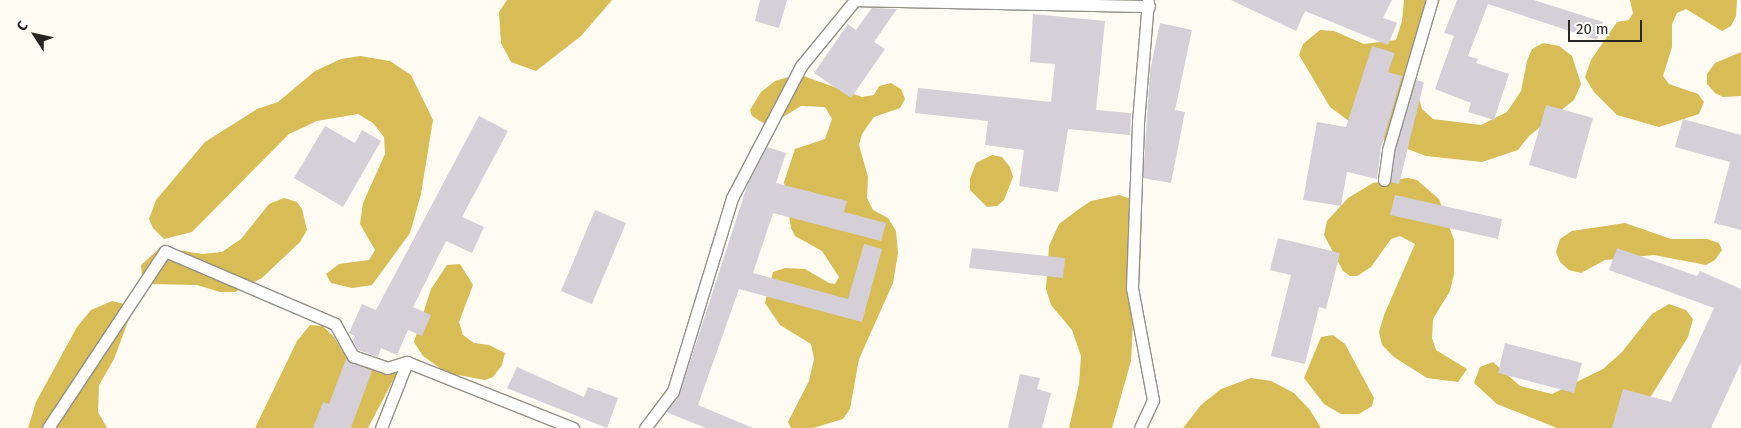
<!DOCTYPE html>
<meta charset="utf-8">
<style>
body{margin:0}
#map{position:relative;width:1741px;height:428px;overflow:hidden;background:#fdfbf2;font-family:"Fira Sans",sans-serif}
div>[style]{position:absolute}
.forest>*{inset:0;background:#d8bc56}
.building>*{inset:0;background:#d5cfd7}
.roads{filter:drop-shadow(1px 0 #929088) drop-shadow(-1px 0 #929088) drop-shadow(0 1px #929088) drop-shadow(0 -1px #929088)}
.service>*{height:11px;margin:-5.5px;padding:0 5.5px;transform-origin:5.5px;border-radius:5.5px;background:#fff}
span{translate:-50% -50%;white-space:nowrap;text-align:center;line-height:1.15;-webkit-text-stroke:4px #fff;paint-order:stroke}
.north{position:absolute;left:10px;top:10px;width:50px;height:50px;-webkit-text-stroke:4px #fff;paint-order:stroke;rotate:305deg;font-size:14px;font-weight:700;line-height:20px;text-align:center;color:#272623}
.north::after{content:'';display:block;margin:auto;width:18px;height:22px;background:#272623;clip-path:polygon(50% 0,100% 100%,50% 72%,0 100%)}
.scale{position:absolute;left:1568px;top:20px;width:74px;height:22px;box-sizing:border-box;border:2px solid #272623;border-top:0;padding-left:6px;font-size:15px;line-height:18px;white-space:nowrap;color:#272623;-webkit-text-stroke:4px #fff;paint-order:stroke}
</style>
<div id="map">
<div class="forest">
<i style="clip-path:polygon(507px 0,612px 0,581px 36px,536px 71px,511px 62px,501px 43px,499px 12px)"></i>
<i style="clip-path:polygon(1404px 0,1440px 0,1412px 74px,1422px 109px,1433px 119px,1481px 125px,1507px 112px,1521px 91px,1527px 61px,1532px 49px,1543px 43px,1559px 46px,1572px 56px,1581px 84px,1574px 100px,1529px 136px,1518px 150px,1482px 162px,1426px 156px,1365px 133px,1330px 107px,1299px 55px,1303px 44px,1320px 30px,1334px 31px,1364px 44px,1396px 40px,1402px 21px)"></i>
<i style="clip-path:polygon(1630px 0,1737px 0,1736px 16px,1731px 26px,1722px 31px,1686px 9px,1677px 13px,1672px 24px,1672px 47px,1663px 76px,1669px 84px,1698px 94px,1704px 102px,1699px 114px,1659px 127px,1617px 115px,1594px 92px,1585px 77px,1591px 60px,1617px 22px,1629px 20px,1633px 13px)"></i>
<i style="clip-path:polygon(1741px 52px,1741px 96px,1723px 97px,1715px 93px,1707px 84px,1707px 74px,1715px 63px)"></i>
<i style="clip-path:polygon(360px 56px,390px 61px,411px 75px,433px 120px,421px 194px,410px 233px,372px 285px,352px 288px,331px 283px,326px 274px,339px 264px,369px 260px,375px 250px,360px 224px,363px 203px,385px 154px,384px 137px,373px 123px,358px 114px,317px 121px,289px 134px,192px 232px,164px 239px,153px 228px,149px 219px,156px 200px,205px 142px,257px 109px,278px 102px,315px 71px,341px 59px)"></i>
<i style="clip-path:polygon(798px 74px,862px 97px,874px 95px,879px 86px,891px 83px,901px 89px,905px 99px,900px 108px,874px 117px,862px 134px,859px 145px,868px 177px,867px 198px,873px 210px,888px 218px,896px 231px,898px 253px,893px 283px,859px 359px,850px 409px,843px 419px,813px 428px,791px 428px,788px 422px,809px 381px,814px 359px,811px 344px,780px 325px,765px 303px,773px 272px,785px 268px,805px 269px,829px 283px,835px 284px,839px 277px,822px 251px,795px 236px,791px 228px,784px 182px,795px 149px,825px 139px,832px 119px,825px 107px,801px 106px,768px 126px,752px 116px,750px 110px,761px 92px,775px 81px)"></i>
<i style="clip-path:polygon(992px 155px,1002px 157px,1010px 167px,1013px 177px,1004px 200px,997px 206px,987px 207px,970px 190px,970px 179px,976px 163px)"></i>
<i style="clip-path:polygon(1408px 178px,1417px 180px,1439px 199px,1454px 240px,1454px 274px,1450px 291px,1433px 319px,1432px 338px,1436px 350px,1467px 369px,1458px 382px,1427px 378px,1394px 357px,1382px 345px,1379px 332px,1384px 315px,1415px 244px,1400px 236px,1391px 239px,1371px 267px,1357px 276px,1350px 276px,1343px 271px,1324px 235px,1327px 221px,1348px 198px,1373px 183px)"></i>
<i style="clip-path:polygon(1119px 195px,1132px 199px,1142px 209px,1140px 274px,1134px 303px,1131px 361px,1112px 428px,1069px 428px,1079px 384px,1081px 356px,1072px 330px,1051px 305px,1046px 289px,1049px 246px,1059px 224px,1079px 209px,1091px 201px)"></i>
<i style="clip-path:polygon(284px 198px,297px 202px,302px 209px,307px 230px,300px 242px,262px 278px,235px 292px,220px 292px,197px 285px,151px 284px,142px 276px,141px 265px,161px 247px,202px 254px,222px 252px,241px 239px,269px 204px)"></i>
<i style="clip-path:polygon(1625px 223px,1671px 239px,1707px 239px,1719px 243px,1722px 250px,1715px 260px,1706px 265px,1654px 255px,1605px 260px,1581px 273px,1569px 270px,1560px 262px,1556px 252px,1560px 239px,1572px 231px)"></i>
<i style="clip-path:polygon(460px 264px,473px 285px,459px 322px,463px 335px,474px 343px,489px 345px,505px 353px,502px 365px,493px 377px,485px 380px,447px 373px,423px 356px,414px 342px,431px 289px,447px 265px)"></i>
<i style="clip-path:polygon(112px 301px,124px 304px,130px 316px,114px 359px,99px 385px,98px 412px,107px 428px,28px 428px,36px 402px,77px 327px,91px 310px)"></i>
<i style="clip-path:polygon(1669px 304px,1686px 310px,1693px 319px,1688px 337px,1631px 428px,1557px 428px,1497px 404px,1474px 383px,1480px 367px,1493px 362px,1520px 386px,1552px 394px,1603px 369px,1622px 352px,1652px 314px)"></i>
<i style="clip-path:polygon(310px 325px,323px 326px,334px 337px,346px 357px,354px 363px,364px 367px,378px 358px,388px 361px,398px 371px,368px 428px,255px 428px,297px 341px)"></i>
<i style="clip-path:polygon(1333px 335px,1345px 344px,1374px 398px,1372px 406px,1359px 414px,1341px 414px,1324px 404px,1304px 378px,1321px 337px)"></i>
<i style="clip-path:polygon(1251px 378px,1271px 381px,1294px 393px,1310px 410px,1321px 428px,1183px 428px,1201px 405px,1221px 389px)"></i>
</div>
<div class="building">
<i style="clip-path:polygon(760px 0,787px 0,779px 28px,755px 21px)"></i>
<i style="clip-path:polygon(1231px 0,1392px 0,1383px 18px,1397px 23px,1388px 45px,1305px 11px,1296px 31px)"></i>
<i style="clip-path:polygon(1457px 0,1534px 0,1603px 22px,1597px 40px,1488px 4px,1468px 56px,1478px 59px,1476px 63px,1509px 74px,1494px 120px,1468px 112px,1471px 103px,1435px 89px,1454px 36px,1444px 33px)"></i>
<i style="clip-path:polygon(872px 8px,897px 9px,874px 42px,885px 49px,851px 98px,814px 73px,848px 24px,856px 30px)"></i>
<i style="clip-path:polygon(1033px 14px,1105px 21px,1096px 110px,1131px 113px,1130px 135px,1068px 129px,1058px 192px,1019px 186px,1024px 150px,985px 145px,988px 121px,915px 113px,918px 88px,1051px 102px,1055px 64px,1030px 62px)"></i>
<i style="clip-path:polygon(1160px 23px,1192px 30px,1175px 110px,1185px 112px,1171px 183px,1143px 178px,1150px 71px)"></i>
<i style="clip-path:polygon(1372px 46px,1395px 53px,1388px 72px,1402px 76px,1381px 148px,1377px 179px,1347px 172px,1341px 206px,1303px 200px,1317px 122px,1346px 127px)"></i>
<i style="clip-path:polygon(1416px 80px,1424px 82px,1399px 184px,1391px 182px,1395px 152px)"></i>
<i style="clip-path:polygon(1546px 105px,1593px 118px,1576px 179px,1529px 165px)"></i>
<i style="clip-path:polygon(479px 116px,508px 131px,462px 217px,484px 227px,472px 253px,446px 241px,413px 307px,431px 315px,422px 336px,408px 330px,397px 355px,381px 348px,378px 357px,358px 350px,353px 341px,355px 336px,349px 333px,362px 304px,376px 310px)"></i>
<i style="clip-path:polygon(1683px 119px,1741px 135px,1741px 230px,1714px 223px,1730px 162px,1675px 147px)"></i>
<i style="clip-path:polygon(325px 126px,355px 143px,362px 130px,381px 141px,343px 207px,294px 178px)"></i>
<i style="clip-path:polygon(767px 147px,786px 153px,776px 183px,847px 201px,844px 212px,886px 223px,881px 241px,773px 213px,753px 273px,848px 299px,864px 244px,882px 249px,862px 322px,739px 289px,698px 405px,753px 428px,706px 428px,666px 412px,680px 393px,747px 186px)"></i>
<i style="clip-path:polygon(1395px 195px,1502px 219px,1498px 239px,1390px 215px)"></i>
<i style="clip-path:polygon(595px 210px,626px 223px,592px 304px,561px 291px)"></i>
<i style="clip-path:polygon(1278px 238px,1340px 253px,1326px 309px,1319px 307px,1305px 364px,1271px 356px,1291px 275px,1270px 270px)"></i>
<i style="clip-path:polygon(972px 248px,1065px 258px,1063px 278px,969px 268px)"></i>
<i style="clip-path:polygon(1617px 248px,1697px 276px,1700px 271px,1741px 289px,1741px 363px,1711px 428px,1612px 428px,1623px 389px,1671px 402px,1714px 308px,1609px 270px)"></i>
<i style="clip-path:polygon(1505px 343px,1582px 363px,1574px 393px,1498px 373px)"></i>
<i style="clip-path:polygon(346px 359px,372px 371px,351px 428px,313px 428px,323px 402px,329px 404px)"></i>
<i style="clip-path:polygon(517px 367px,584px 397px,588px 387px,618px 398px,607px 428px,507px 388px)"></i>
<i style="clip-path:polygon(1020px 374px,1040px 378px,1037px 389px,1051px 393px,1042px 428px,1008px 428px)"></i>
</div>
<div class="roads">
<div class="service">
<i style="left:856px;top:0;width:293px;rotate:1.2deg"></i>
<i style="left:1384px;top:180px;width:30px;rotate:-82deg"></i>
<i style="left:1388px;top:150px;width:156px;rotate:-73.7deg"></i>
<i style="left:48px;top:428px;width:212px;rotate:-56.5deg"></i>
<i style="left:165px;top:251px;width:185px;rotate:23.2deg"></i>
<i style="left:335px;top:324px;width:37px;rotate:61deg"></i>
<i style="left:353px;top:356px;width:36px;rotate:19deg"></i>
<i style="left:387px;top:368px;width:21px;rotate:-17deg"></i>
<i style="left:381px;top:428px;width:71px;rotate:-68.5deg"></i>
<i style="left:407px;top:362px;width:179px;rotate:21.7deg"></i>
<i style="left:645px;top:428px;width:46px;rotate:-52.9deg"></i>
<i style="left:673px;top:391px;width:202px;rotate:-73deg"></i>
<i style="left:732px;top:198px;width:149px;rotate:-62.4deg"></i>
<i style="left:801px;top:66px;width:85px;rotate:-50.7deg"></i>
<i style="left:1140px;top:428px;width:31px;rotate:-65deg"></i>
<i style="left:1153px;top:400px;width:114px;rotate:-100.6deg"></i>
<i style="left:1132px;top:288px;width:166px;rotate:-87.9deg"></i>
<i style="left:1138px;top:122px;width:122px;rotate:-85.3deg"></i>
</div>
</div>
<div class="north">С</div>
<div class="scale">20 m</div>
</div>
